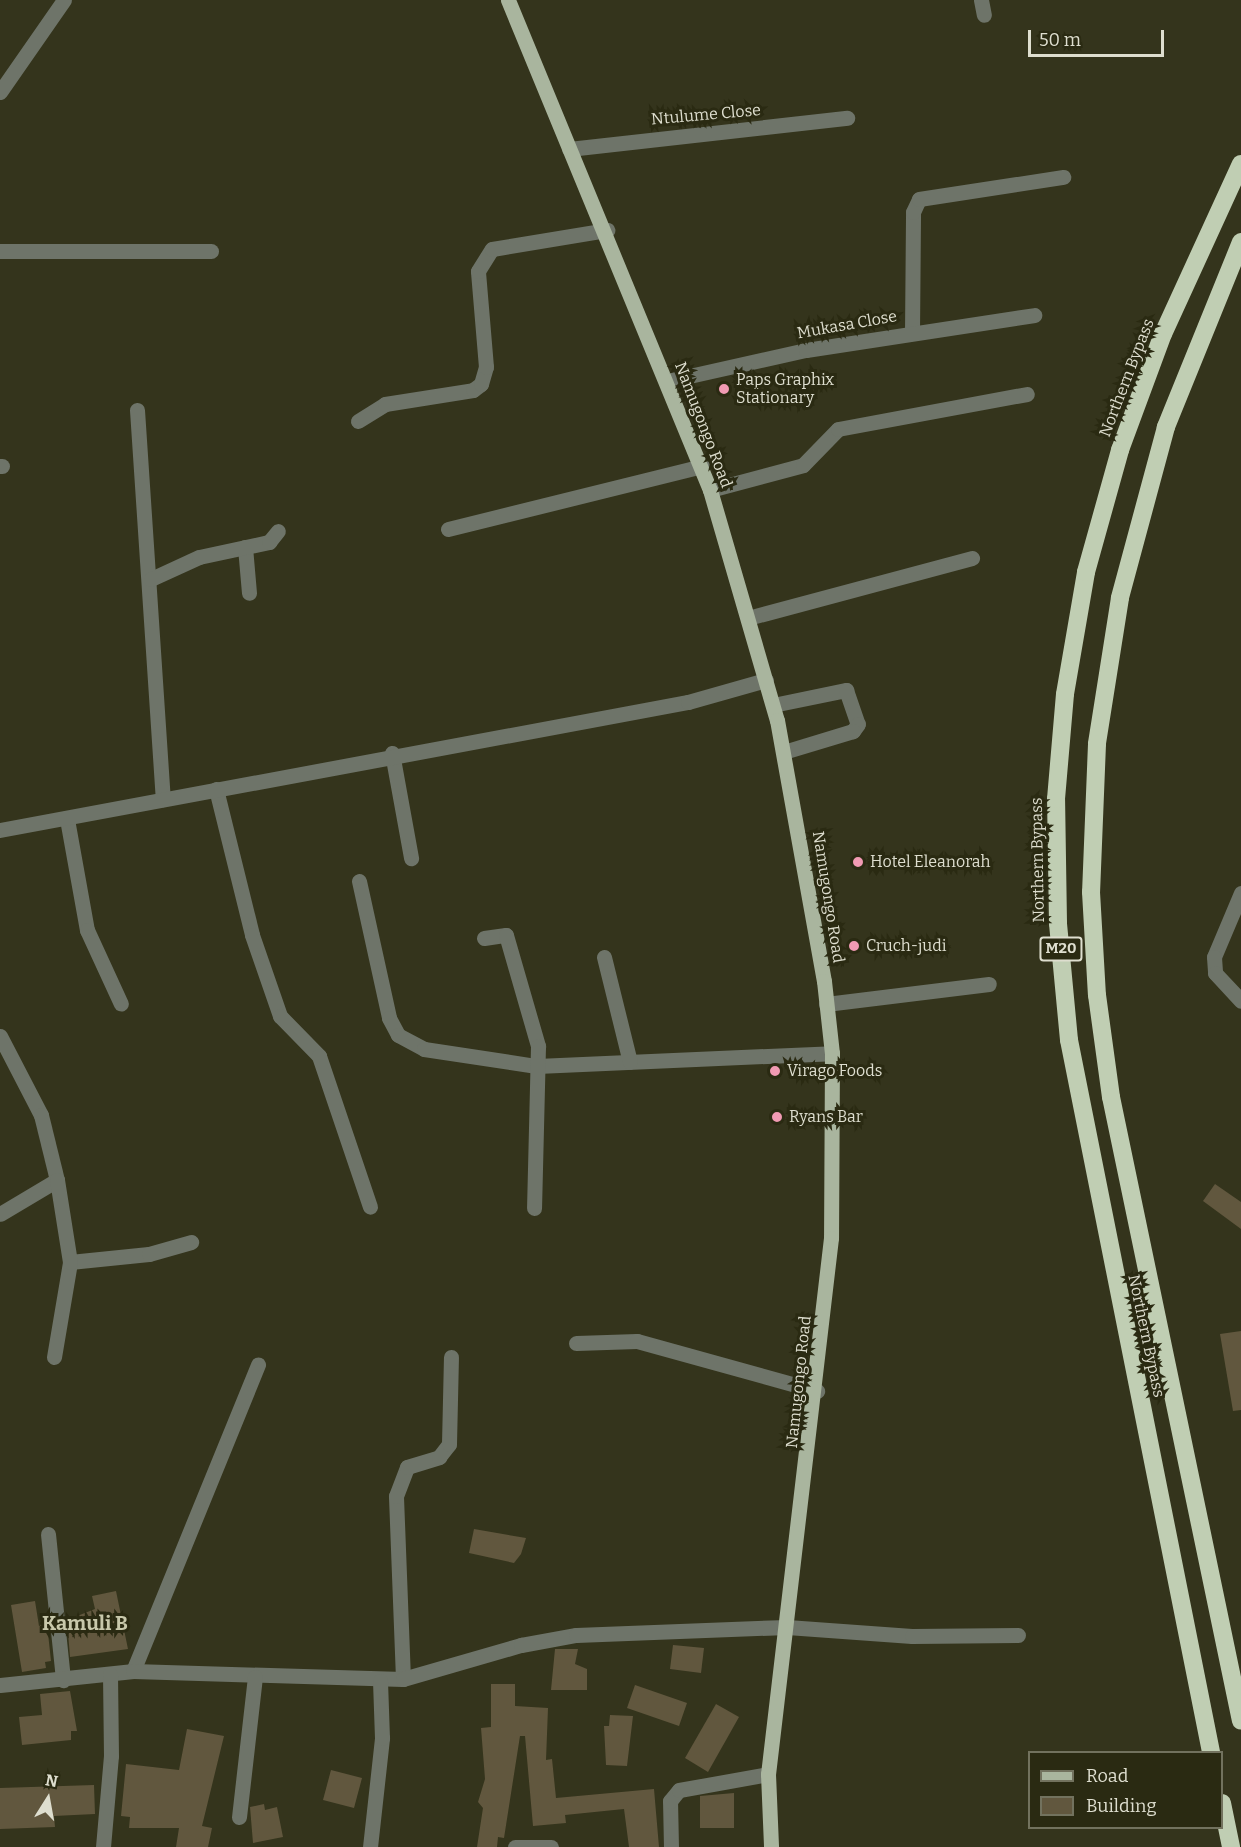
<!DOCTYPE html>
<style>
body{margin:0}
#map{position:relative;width:1241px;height:1847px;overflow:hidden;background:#34341c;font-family:Bitter,serif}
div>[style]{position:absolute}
.building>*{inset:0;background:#61573e}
.minor>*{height:15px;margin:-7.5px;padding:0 7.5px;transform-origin:7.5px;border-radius:7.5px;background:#6e7469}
.major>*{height:15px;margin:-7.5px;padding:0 7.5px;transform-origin:7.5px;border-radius:7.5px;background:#a9b59e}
.highway>*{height:18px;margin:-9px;padding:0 9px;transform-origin:9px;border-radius:9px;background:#c0ceb3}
.dots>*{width:16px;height:16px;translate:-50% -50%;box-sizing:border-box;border:3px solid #2a2a12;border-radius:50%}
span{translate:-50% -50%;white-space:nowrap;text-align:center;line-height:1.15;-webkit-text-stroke:6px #2a2a12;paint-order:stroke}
.shield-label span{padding:2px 4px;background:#2a2a12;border:2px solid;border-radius:4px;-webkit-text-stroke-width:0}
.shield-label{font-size:15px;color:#dedecf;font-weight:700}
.street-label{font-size:16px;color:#dedecf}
.poi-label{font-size:16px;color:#dedecf}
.left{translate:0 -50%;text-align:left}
.quarter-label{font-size:20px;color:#c8c8ab;font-weight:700}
.legend{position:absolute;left:1028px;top:1751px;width:195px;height:78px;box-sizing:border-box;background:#2a2a12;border:2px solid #72725e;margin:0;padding:8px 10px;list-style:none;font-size:18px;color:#dedecf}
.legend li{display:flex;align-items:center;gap:12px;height:30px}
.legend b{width:30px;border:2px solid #72725e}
.north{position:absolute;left:18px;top:1769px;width:60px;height:60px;-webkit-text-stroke:4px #2a2a12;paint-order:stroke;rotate:11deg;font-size:16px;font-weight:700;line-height:24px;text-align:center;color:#dedecf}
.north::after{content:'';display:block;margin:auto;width:21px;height:27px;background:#dedecf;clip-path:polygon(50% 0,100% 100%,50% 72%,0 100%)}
.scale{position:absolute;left:1028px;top:30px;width:136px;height:27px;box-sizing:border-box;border:3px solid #dedecf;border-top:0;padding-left:8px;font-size:18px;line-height:21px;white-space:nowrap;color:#dedecf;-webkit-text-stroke:4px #2a2a12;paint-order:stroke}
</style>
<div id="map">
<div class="building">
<i style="clip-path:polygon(1215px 1184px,1241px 1202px,1241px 1229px,1203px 1201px)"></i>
<i style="clip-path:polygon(1241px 1331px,1241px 1410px,1233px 1411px,1220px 1334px)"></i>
<i style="clip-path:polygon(474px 1529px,526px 1538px,521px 1554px,514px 1563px,469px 1553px)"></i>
<i style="clip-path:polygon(116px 1591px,128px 1649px,70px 1657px,67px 1620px,95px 1609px,92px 1596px)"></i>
<i style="clip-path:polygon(35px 1601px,39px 1626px,47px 1624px,51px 1661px,45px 1662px,46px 1668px,22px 1672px,11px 1605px)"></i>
<i style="clip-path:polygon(673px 1645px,704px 1648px,701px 1673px,670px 1669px)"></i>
<i style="clip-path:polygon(555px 1649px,578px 1649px,575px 1664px,587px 1669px,587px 1690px,551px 1690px)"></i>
<i style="clip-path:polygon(491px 1684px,515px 1684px,515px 1706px,548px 1708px,546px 1760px,552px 1759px,556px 1798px,654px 1789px,659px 1847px,629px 1847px,624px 1809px,565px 1815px,566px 1823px,533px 1826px,525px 1736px,520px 1736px,504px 1838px,498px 1837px,497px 1847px,477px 1847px,483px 1808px,478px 1802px,485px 1779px,481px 1728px,491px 1727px)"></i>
<i style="clip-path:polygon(635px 1685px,687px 1703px,679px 1726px,627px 1708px)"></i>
<i style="clip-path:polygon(70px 1691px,77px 1731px,71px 1731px,71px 1740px,22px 1745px,19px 1717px,42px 1715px,40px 1694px)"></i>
<i style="clip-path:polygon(716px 1704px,739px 1717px,708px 1772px,685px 1758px)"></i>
<i style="clip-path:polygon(610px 1715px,633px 1716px,627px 1766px,606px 1765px,604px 1726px,609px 1726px)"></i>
<i style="clip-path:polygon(187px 1729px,224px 1736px,202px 1826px,212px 1828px,208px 1847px,176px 1847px,179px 1828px,129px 1828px,130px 1817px,121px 1816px,126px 1764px,179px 1770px)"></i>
<i style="clip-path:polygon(331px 1770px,362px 1778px,354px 1808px,323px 1800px)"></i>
<i style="clip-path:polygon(94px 1785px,95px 1814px,54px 1816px,55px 1827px,0 1829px,0 1788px)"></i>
<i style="clip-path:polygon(734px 1793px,734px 1828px,700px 1828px,700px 1796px)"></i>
<i style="clip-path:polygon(264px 1804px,265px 1810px,277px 1807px,283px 1837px,253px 1843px,250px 1807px)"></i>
</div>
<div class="minor">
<i style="left:981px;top:0;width:15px;rotate:79deg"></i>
<i style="left:0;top:92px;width:112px;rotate:-55.2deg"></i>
<i style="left:569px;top:149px;width:280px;rotate:-6.4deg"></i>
<i style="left:0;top:251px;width:211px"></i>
<i style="left:912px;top:332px;width:120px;rotate:-89.5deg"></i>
<i style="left:913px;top:212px;width:14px;rotate:-65deg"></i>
<i style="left:919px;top:199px;width:146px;rotate:-8.7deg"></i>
<i style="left:667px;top:381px;width:142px;rotate:-12.6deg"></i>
<i style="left:806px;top:350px;width:231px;rotate:-8.7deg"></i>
<i style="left:137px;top:410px;width:390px;rotate:86.2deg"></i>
<i style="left:358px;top:421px;width:32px;rotate:-32deg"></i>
<i style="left:385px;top:404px;width:89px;rotate:-9deg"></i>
<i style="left:473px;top:390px;width:10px;rotate:-37deg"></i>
<i style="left:481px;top:384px;width:18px;rotate:-74deg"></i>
<i style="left:486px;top:367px;width:96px;rotate:-94.8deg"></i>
<i style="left:478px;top:271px;width:26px;rotate:-58deg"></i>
<i style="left:492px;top:249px;width:117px;rotate:-9.4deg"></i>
<i style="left:0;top:466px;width:2px"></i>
<i style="left:710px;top:490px;width:96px;rotate:-15deg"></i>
<i style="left:803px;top:465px;width:50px;rotate:-45.8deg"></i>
<i style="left:838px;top:429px;width:192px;rotate:-10.5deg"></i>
<i style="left:448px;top:529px;width:262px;rotate:-13.9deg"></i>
<i style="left:245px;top:547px;width:46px;rotate:85deg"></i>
<i style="left:151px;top:579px;width:53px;rotate:-24.6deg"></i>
<i style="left:199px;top:557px;width:72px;rotate:-12.1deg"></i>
<i style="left:269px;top:542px;width:14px;rotate:-51deg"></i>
<i style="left:748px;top:618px;width:232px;rotate:-15deg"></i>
<i style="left:773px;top:705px;width:75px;rotate:-11.6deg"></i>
<i style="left:846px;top:690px;width:36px;rotate:71deg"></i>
<i style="left:858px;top:724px;width:9px;rotate:126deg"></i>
<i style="left:853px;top:731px;width:72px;rotate:163.1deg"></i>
<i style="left:392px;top:753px;width:107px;rotate:79.7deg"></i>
<i style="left:216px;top:789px;width:150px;rotate:76.1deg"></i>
<i style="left:252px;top:935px;width:86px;rotate:70.9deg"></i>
<i style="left:280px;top:1016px;width:56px;rotate:45.7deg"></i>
<i style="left:319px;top:1056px;width:159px;rotate:71.3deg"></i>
<i style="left:67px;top:819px;width:113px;rotate:79.8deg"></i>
<i style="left:87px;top:930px;width:81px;rotate:65.3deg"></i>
<i style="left:0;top:830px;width:700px;rotate:-10.54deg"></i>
<i style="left:688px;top:702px;width:81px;rotate:-15.8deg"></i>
<i style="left:359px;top:881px;width:140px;rotate:77.6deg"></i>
<i style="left:389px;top:1018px;width:19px;rotate:62deg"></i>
<i style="left:398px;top:1035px;width:30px;rotate:28deg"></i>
<i style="left:424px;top:1049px;width:114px;rotate:8.6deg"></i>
<i style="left:537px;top:1066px;width:295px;rotate:-2.5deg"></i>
<i style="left:1241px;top:893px;width:69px;rotate:112.9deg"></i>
<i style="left:1214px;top:957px;width:16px;rotate:86deg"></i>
<i style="left:1215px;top:973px;width:38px;rotate:47deg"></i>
<i style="left:484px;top:938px;width:22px;rotate:-8deg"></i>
<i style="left:506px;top:935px;width:116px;rotate:73.9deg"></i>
<i style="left:538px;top:1046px;width:162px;rotate:91.4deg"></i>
<i style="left:604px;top:957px;width:108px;rotate:76.1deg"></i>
<i style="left:826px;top:1004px;width:164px;rotate:-7deg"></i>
<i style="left:0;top:1036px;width:89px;rotate:62.6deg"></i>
<i style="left:41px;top:1115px;width:67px;rotate:76.2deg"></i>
<i style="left:57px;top:1180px;width:66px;rotate:149.2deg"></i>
<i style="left:70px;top:1262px;width:79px;rotate:-5.8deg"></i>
<i style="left:149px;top:1254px;width:44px;rotate:-15.9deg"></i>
<i style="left:576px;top:1343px;width:61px;rotate:-1.9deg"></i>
<i style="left:637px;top:1341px;width:187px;rotate:15.5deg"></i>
<i style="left:54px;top:1357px;width:96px;rotate:-80.4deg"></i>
<i style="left:70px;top:1262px;width:83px;rotate:-99deg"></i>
<i style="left:48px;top:1534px;width:147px;rotate:84.1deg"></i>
<i style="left:133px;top:1671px;width:331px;rotate:-67.8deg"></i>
<i style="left:403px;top:1679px;width:183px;rotate:-92.2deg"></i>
<i style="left:396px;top:1496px;width:31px;rotate:-69deg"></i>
<i style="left:407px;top:1467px;width:34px;rotate:-17deg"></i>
<i style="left:439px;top:1457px;width:16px;rotate:-52deg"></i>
<i style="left:449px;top:1444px;width:87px;rotate:-88.7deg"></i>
<i style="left:0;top:1685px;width:134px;rotate:-6deg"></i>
<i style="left:133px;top:1671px;width:270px;rotate:1.7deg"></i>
<i style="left:403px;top:1679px;width:123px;rotate:-16.1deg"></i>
<i style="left:521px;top:1645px;width:56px;rotate:-10.3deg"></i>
<i style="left:576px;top:1635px;width:211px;rotate:-2.2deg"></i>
<i style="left:787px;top:1627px;width:125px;rotate:4.1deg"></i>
<i style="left:912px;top:1636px;width:106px;rotate:-0.5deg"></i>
<i style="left:239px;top:1817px;width:141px;rotate:-83.5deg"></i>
<i style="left:103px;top:1847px;width:91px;rotate:-85deg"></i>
<i style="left:111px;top:1756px;width:82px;rotate:-90.7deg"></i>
<i style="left:370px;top:1847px;width:110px;rotate:-83.7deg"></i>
<i style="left:382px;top:1738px;width:57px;rotate:-92deg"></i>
<i style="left:515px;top:1847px;width:36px"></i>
<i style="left:671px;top:1847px;width:46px;rotate:-91.2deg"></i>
<i style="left:670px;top:1801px;width:14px;rotate:-51deg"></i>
<i style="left:679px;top:1790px;width:90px;rotate:-10.2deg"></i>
</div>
<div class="major">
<i style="left:508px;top:0;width:530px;rotate:67.6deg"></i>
<i style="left:710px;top:490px;width:240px;rotate:73.8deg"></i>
<i style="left:777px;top:720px;width:265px;rotate:79.8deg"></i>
<i style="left:824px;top:981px;width:72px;rotate:83.7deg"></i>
<i style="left:832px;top:1053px;width:185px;rotate:90.3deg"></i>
<i style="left:831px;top:1238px;width:540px;rotate:96.7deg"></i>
<i style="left:768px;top:1774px;width:73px;rotate:87.6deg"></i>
</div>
<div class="highway">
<i style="left:1241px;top:242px;width:200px;rotate:112.1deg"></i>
<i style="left:1166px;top:427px;width:177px;rotate:105.1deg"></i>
<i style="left:1120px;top:598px;width:148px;rotate:99deg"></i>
<i style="left:1097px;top:744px;width:148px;rotate:92.3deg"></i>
<i style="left:1091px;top:892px;width:103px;rotate:86.7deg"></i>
<i style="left:1097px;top:995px;width:103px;rotate:82.2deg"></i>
<i style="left:1111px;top:1097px;width:637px;rotate:78.23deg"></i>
<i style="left:1211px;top:1752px;width:726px;rotate:-101.28deg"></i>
<i style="left:1069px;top:1040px;width:118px;rotate:-95.4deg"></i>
<i style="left:1058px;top:923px;width:124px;rotate:-90.9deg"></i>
<i style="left:1056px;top:799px;width:105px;rotate:-85.1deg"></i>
<i style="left:1065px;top:694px;width:124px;rotate:-80.2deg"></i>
<i style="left:1086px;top:572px;width:127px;rotate:-74.4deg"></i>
<i style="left:1120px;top:450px;width:124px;rotate:-69.7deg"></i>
<i style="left:1163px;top:334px;width:187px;rotate:-65.4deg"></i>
<i style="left:1222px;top:1803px;width:45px;rotate:78.4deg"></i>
</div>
<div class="dots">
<i style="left:724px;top:389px;background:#f19ab3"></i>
<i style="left:858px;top:862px;background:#f19ab3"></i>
<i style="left:854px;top:946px;background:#f19ab3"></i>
<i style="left:775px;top:1071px;background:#f19ab3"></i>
<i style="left:777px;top:1117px;background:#f19ab3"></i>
</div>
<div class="shield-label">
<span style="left:1061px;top:949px">M20</span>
</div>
<div class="street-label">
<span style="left:706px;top:115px;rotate:-5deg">Ntulume Close</span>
<span style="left:847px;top:325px;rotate:-10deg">Mukasa Close</span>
<span style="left:1127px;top:378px;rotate:-69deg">Northern Bypass</span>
<span style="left:703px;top:425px;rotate:69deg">Namugongo Road</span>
<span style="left:1038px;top:860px;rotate:-91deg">Northern Bypass</span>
<span style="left:828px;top:897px;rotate:81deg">Namugongo Road</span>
<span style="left:1146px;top:1336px;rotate:78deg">Northern Bypass</span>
<span style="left:799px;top:1382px;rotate:-84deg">Namugongo Road</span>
</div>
<div class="poi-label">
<span class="left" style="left:736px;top:389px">Paps Graphix<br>Stationary</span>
<span class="left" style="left:870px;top:862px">Hotel Eleanorah</span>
<span class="left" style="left:866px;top:946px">Cruch-judi</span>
<span class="left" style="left:787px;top:1071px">Virago Foods</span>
<span class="left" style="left:789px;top:1117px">Ryans Bar</span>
</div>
<div class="quarter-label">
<span style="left:85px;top:1623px">Kamuli B</span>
</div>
<ul class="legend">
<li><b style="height:8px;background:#a9b59e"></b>Road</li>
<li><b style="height:16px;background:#61573e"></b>Building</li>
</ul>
<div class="north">N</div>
<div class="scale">50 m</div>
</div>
